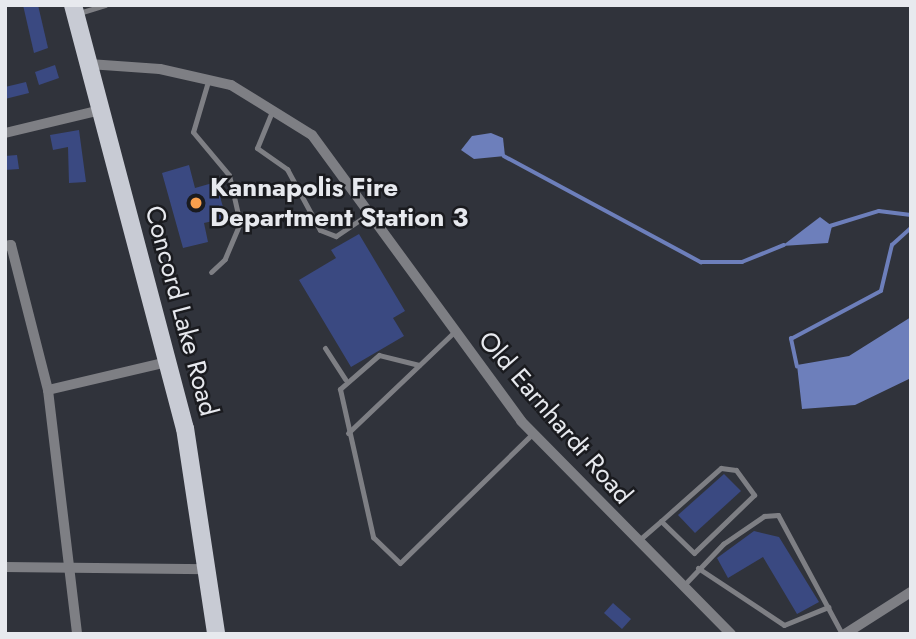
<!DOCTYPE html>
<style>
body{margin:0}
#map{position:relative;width:916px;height:639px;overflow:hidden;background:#30333b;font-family:Jost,sans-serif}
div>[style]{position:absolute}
.water>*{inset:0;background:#6d7fbb}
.stream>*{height:3.5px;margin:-1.75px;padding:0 1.75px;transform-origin:1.75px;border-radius:1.75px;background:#6d7fbb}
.building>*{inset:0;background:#3a4981}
.service>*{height:5px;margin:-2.5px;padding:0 2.5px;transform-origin:2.5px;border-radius:2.5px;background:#7e7f84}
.minor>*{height:10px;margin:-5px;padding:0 5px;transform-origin:5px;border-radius:5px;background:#7e7f84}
.primary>*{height:18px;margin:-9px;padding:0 9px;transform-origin:9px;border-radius:9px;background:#c8cbd4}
.dots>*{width:19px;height:19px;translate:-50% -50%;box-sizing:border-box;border:4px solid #1a1b1f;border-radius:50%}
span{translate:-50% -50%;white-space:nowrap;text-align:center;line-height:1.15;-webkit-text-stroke:5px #1a1b1f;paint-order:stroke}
.poi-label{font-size:26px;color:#e7e9ee;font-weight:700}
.left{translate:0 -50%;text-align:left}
.street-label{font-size:26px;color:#e7e9ee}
.frame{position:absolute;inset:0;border:7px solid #e7e9ee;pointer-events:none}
</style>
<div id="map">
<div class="water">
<i style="clip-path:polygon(491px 133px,503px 138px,505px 156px,474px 159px,461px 150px,472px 136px)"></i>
<i style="clip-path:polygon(820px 217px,832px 226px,828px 243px,782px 246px)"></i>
<i style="clip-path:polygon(911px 317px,911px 378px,855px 405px,802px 409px,797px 365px,849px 356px)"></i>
</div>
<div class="stream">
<i style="left:504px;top:156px;width:224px;rotate:28.3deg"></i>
<i style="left:701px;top:262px;width:41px"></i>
<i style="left:742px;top:262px;width:45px;rotate:-22deg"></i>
<i style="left:830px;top:226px;width:51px;rotate:-17deg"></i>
<i style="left:879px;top:211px;width:32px;rotate:7deg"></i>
<i style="left:797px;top:367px;width:29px;rotate:-102deg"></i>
<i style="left:791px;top:339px;width:102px;rotate:-28.1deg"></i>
<i style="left:881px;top:291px;width:47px;rotate:-76.6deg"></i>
<i style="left:892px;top:245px;width:25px;rotate:-42deg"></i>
</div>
<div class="building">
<i style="clip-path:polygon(23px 5px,38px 5px,48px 48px,34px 53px)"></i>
<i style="clip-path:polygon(55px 65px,59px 78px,39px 85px,35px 72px)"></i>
<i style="clip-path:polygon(26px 82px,29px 93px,5px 99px,5px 87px)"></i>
<i style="clip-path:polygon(79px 130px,86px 182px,69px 183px,68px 147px,53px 150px,50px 135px)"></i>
<i style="clip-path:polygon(17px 155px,19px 169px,5px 170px,5px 156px)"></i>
<i style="clip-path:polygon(189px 165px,195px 188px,216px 182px,226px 218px,204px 223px,208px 242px,183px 248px,162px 173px)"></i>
<i style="clip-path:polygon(359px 234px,405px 311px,393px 318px,404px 336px,351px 367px,299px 280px,336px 258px,331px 250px)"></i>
<i style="clip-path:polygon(724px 474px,741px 491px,695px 533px,678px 515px)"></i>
<i style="clip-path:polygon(754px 531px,779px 537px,819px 602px,797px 614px,763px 557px,728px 578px,717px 558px)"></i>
<i style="clip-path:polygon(613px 603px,631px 619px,622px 629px,604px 613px)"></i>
</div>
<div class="service">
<i style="left:79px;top:13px;width:27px;rotate:-17deg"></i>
<i style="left:209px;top:78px;width:56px;rotate:106.5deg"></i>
<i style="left:193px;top:132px;width:56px;rotate:50.1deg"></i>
<i style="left:229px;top:175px;width:49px;rotate:77.1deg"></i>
<i style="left:240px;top:223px;width:39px;rotate:113deg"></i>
<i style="left:225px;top:259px;width:19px;rotate:137deg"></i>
<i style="left:273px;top:109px;width:42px;rotate:112.3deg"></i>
<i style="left:257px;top:148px;width:37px;rotate:35deg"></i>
<i style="left:287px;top:169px;width:69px;rotate:61.6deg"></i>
<i style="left:320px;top:230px;width:17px;rotate:21deg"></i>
<i style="left:336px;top:236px;width:41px;rotate:-34.1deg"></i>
<i style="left:325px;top:348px;width:37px;rotate:57deg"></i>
<i style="left:419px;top:365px;width:41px;rotate:-166deg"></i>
<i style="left:379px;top:355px;width:52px;rotate:138.9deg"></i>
<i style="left:340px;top:389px;width:152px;rotate:77.4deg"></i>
<i style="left:373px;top:537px;width:37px;rotate:44deg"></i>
<i style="left:400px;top:563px;width:186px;rotate:-44.3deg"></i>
<i style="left:348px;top:433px;width:145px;rotate:-43.6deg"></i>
<i style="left:638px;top:541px;width:30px;rotate:-41deg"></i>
<i style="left:661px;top:521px;width:80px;rotate:-41.5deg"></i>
<i style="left:721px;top:468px;width:15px;rotate:8deg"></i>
<i style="left:736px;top:470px;width:31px;rotate:54deg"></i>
<i style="left:754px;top:495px;width:83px;rotate:136deg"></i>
<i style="left:694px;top:553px;width:46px;rotate:-135.9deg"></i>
<i style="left:698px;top:568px;width:103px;rotate:33.5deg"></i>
<i style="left:784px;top:625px;width:48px;rotate:-22.2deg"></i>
<i style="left:684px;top:585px;width:57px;rotate:-46.4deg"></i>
<i style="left:723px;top:544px;width:50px;rotate:-34.3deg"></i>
<i style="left:764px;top:516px;width:14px;rotate:-4deg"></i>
<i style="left:778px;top:515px;width:135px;rotate:61.7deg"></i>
</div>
<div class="minor">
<i style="left:89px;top:64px;width:71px;rotate:4deg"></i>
<i style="left:160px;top:69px;width:73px;rotate:12.7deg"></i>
<i style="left:231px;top:85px;width:95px;rotate:31.7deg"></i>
<i style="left:312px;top:135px;width:354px;rotate:53.8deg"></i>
<i style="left:521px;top:421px;width:299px;rotate:45.4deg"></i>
<i style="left:5px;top:133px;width:99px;rotate:-13.5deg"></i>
<i style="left:5px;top:246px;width:6px;rotate:-9deg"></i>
<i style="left:11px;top:245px;width:150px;rotate:75.7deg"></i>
<i style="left:48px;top:390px;width:246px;rotate:83.2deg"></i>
<i style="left:48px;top:390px;width:122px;rotate:-13.2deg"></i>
<i style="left:5px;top:567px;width:204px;rotate:0.6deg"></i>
<i style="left:845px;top:634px;width:78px;rotate:-32.5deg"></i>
</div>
<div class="primary">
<i style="left:73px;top:5px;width:438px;rotate:75.2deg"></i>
<i style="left:185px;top:428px;width:208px;rotate:81.4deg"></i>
</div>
<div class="dots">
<i style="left:196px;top:203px;background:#f99f4d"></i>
</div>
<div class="poi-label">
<span class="left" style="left:210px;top:203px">Kannapolis Fire<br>Department Station 3</span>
</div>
<div class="street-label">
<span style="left:181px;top:311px;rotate:75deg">Concord Lake Road</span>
<span style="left:555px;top:418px;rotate:49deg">Old Earnhardt Road</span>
</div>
<div class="frame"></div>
</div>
